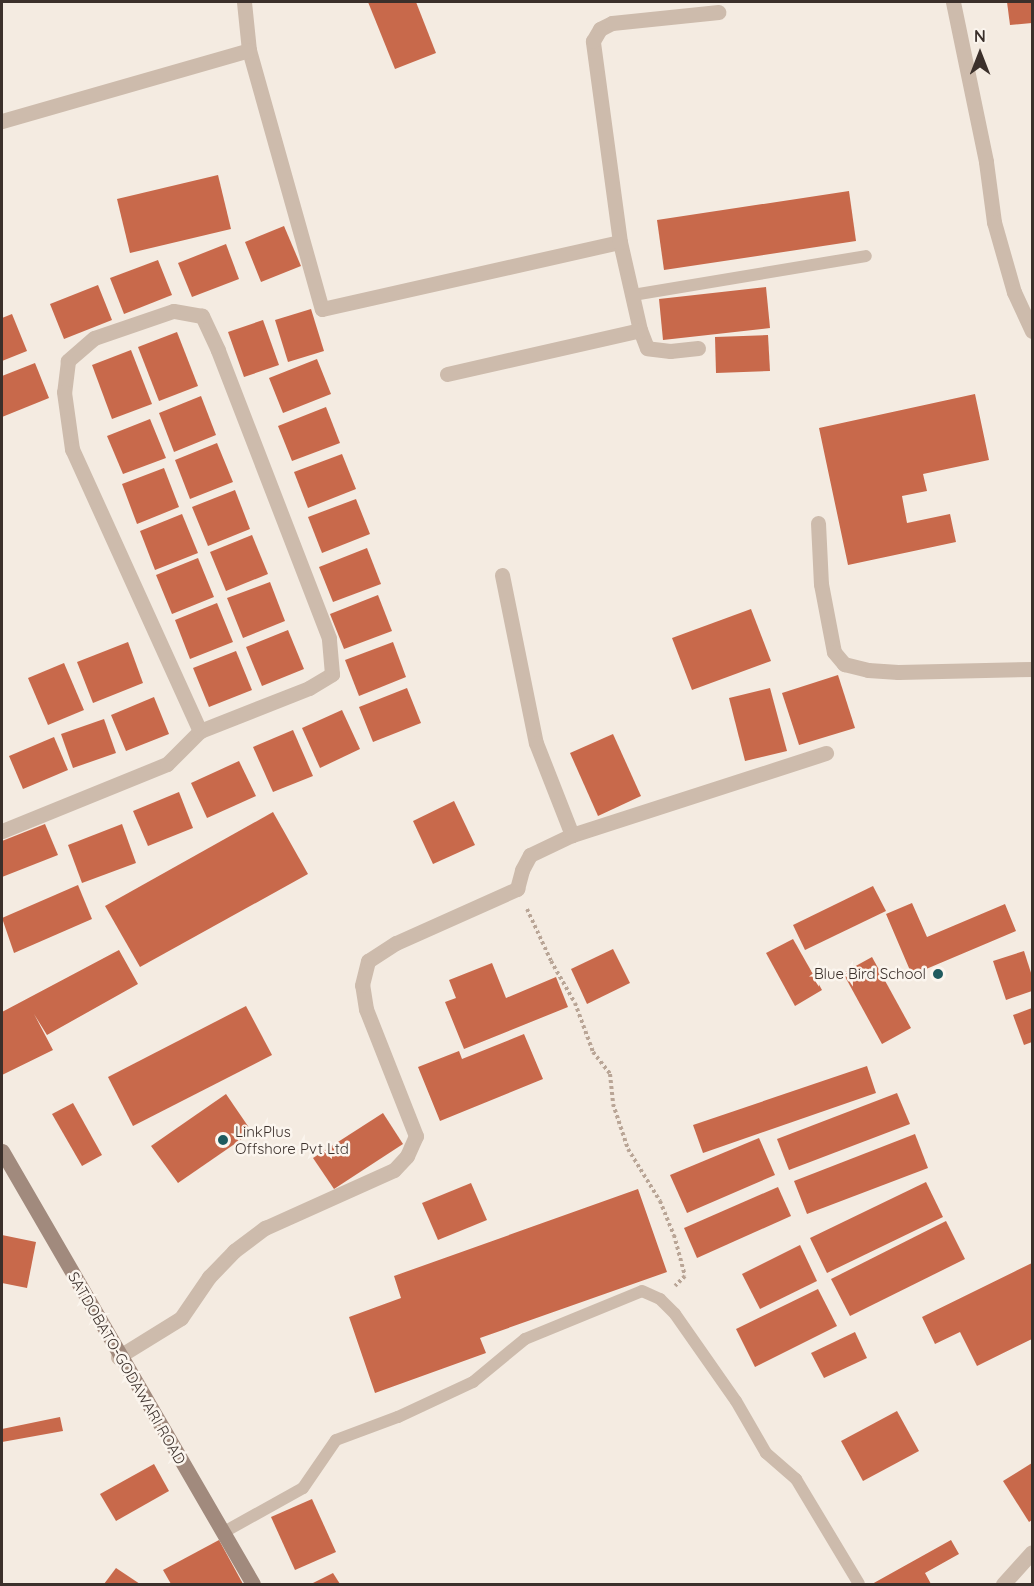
<!DOCTYPE html>
<style>
body{margin:0}
#map{position:relative;width:1034px;height:1586px;overflow:hidden;background:#f4ebe1;font-family:Quicksand,sans-serif}
div>[style]{position:absolute}
.building>*{inset:0;background:#c8694b}
.path>*{height:4px;margin-top:-2px;transform-origin:0;background:repeating-linear-gradient(90deg,#b9a596 0 3px,transparent 0 6px)}
.lane>*{height:12px;margin:-6px;padding:0 6px;transform-origin:6px;border-radius:6px;background:#cdbbac}
.street>*{height:15px;margin:-7.5px;padding:0 7.5px;transform-origin:7.5px;border-radius:7.5px;background:#cdbbac}
.secondary>*{height:15px;margin:-7.5px;padding:0 7.5px;transform-origin:7.5px;border-radius:7.5px;background:#a18a7d}
.dots>*{width:16px;height:16px;translate:-50% -50%;box-sizing:border-box;border:3px solid #fbf5ee;border-radius:50%}
span{translate:-50% -50%;white-space:nowrap;text-align:center;line-height:1.15;-webkit-text-stroke:5px #fbf5ee;paint-order:stroke}
.poi-label{font-size:15px;color:#3b302b}
.right{translate:-100% -50%;text-align:right}
.left{translate:0 -50%;text-align:left}
.street-label{font-size:15px;color:#3b302b}
.frame{position:absolute;inset:0;border:3px solid #3b302b;pointer-events:none}
.north{position:absolute;left:950px;top:24px;width:60px;height:60px;-webkit-text-stroke:4px #fbf5ee;paint-order:stroke;rotate:0deg;font-size:16px;font-weight:700;line-height:24px;text-align:center;color:#3b302b}
.north::after{content:'';display:block;margin:auto;width:21px;height:27px;background:#3b302b;clip-path:polygon(50% 0,100% 100%,50% 72%,0 100%)}
</style>
<div id="map">
<div class="building">
<i style="clip-path:polygon(368px 2px,416px 2px,436px 53px,395px 69px)"></i>
<i style="clip-path:polygon(1007px 2px,1032px 2px,1032px 23px,1010px 25px)"></i>
<i style="clip-path:polygon(218px 175px,231px 229px,130px 253px,117px 199px)"></i>
<i style="clip-path:polygon(849px 191px,856px 241px,664px 270px,657px 220px)"></i>
<i style="clip-path:polygon(284px 226px,301px 266px,261px 282px,245px 242px)"></i>
<i style="clip-path:polygon(226px 244px,239px 279px,192px 297px,178px 263px)"></i>
<i style="clip-path:polygon(158px 260px,172px 295px,124px 314px,110px 278px)"></i>
<i style="clip-path:polygon(98px 285px,112px 320px,64px 339px,50px 304px)"></i>
<i style="clip-path:polygon(766px 287px,770px 328px,663px 340px,659px 299px)"></i>
<i style="clip-path:polygon(311px 309px,324px 351px,288px 362px,275px 320px)"></i>
<i style="clip-path:polygon(12px 314px,27px 351px,2px 361px,2px 318px)"></i>
<i style="clip-path:polygon(263px 320px,279px 365px,244px 377px,228px 332px)"></i>
<i style="clip-path:polygon(177px 332px,198px 386px,159px 401px,138px 347px)"></i>
<i style="clip-path:polygon(768px 335px,770px 371px,716px 373px,715px 337px)"></i>
<i style="clip-path:polygon(131px 350px,152px 404px,112px 419px,92px 365px)"></i>
<i style="clip-path:polygon(317px 359px,331px 394px,283px 413px,269px 378px)"></i>
<i style="clip-path:polygon(35px 363px,49px 398px,2px 417px,2px 376px)"></i>
<i style="clip-path:polygon(975px 394px,989px 460px,923px 474px,927px 491px,902px 496px,907px 523px,950px 514px,956px 542px,848px 565px,819px 428px)"></i>
<i style="clip-path:polygon(201px 396px,216px 435px,174px 452px,159px 413px)"></i>
<i style="clip-path:polygon(326px 407px,340px 443px,292px 461px,278px 426px)"></i>
<i style="clip-path:polygon(150px 419px,166px 458px,123px 474px,107px 436px)"></i>
<i style="clip-path:polygon(217px 443px,233px 482px,190px 499px,175px 460px)"></i>
<i style="clip-path:polygon(342px 454px,356px 489px,308px 508px,294px 472px)"></i>
<i style="clip-path:polygon(164px 468px,179px 507px,137px 524px,122px 484px)"></i>
<i style="clip-path:polygon(235px 490px,250px 529px,208px 546px,192px 507px)"></i>
<i style="clip-path:polygon(356px 499px,370px 534px,322px 553px,308px 517px)"></i>
<i style="clip-path:polygon(182px 514px,198px 553px,155px 570px,140px 531px)"></i>
<i style="clip-path:polygon(252px 535px,268px 574px,226px 591px,210px 552px)"></i>
<i style="clip-path:polygon(367px 548px,381px 584px,333px 602px,319px 567px)"></i>
<i style="clip-path:polygon(198px 558px,214px 597px,172px 614px,156px 575px)"></i>
<i style="clip-path:polygon(270px 582px,285px 621px,243px 638px,227px 598px)"></i>
<i style="clip-path:polygon(378px 595px,392px 631px,344px 649px,330px 614px)"></i>
<i style="clip-path:polygon(217px 603px,233px 642px,190px 659px,175px 620px)"></i>
<i style="clip-path:polygon(751px 609px,771px 661px,692px 690px,672px 638px)"></i>
<i style="clip-path:polygon(288px 630px,304px 669px,262px 686px,246px 647px)"></i>
<i style="clip-path:polygon(128px 642px,143px 683px,93px 703px,77px 662px)"></i>
<i style="clip-path:polygon(393px 642px,406px 677px,359px 696px,345px 660px)"></i>
<i style="clip-path:polygon(236px 651px,252px 690px,209px 707px,193px 668px)"></i>
<i style="clip-path:polygon(64px 663px,84px 710px,48px 725px,28px 678px)"></i>
<i style="clip-path:polygon(838px 675px,855px 728px,799px 745px,782px 693px)"></i>
<i style="clip-path:polygon(407px 688px,421px 723px,373px 742px,359px 707px)"></i>
<i style="clip-path:polygon(770px 688px,787px 751px,745px 761px,729px 698px)"></i>
<i style="clip-path:polygon(154px 697px,169px 734px,126px 751px,111px 715px)"></i>
<i style="clip-path:polygon(342px 710px,360px 749px,320px 768px,302px 728px)"></i>
<i style="clip-path:polygon(104px 719px,116px 753px,73px 768px,61px 734px)"></i>
<i style="clip-path:polygon(293px 730px,313px 776px,273px 792px,253px 747px)"></i>
<i style="clip-path:polygon(613px 734px,641px 796px,598px 816px,570px 753px)"></i>
<i style="clip-path:polygon(54px 737px,68px 770px,23px 789px,9px 756px)"></i>
<i style="clip-path:polygon(239px 761px,256px 796px,207px 818px,191px 783px)"></i>
<i style="clip-path:polygon(179px 792px,193px 828px,148px 846px,133px 811px)"></i>
<i style="clip-path:polygon(454px 801px,475px 845px,433px 864px,413px 821px)"></i>
<i style="clip-path:polygon(273px 812px,308px 874px,140px 967px,105px 906px)"></i>
<i style="clip-path:polygon(45px 824px,58px 855px,2px 877px,2px 841px)"></i>
<i style="clip-path:polygon(122px 824px,136px 863px,82px 883px,68px 845px)"></i>
<i style="clip-path:polygon(78px 885px,92px 919px,14px 953px,2px 918px)"></i>
<i style="clip-path:polygon(873px 886px,886px 911px,805px 950px,793px 925px)"></i>
<i style="clip-path:polygon(912px 903px,927px 937px,1005px 904px,1016px 931px,912px 975px,886px 914px)"></i>
<i style="clip-path:polygon(793px 939px,822px 990px,795px 1006px,766px 953px)"></i>
<i style="clip-path:polygon(613px 949px,630px 983px,587px 1004px,571px 969px)"></i>
<i style="clip-path:polygon(119px 950px,138px 984px,47px 1035px,34px 1014px,53px 1050px,2px 1075px,2px 1012px)"></i>
<i style="clip-path:polygon(1024px 951px,1032px 976px,1032px 991px,1006px 1000px,993px 961px)"></i>
<i style="clip-path:polygon(872px 957px,911px 1028px,882px 1044px,843px 973px)"></i>
<i style="clip-path:polygon(492px 963px,506px 998px,556px 977px,568px 1007px,464px 1049px,445px 1002px,456px 998px,449px 980px)"></i>
<i style="clip-path:polygon(246px 1006px,272px 1055px,133px 1126px,108px 1077px)"></i>
<i style="clip-path:polygon(1032px 1008px,1032px 1042px,1024px 1045px,1013px 1015px)"></i>
<i style="clip-path:polygon(524px 1034px,543px 1079px,440px 1121px,418px 1067px,459px 1051px,462px 1059px)"></i>
<i style="clip-path:polygon(867px 1066px,876px 1093px,703px 1153px,693px 1125px)"></i>
<i style="clip-path:polygon(897px 1093px,910px 1124px,789px 1170px,777px 1139px)"></i>
<i style="clip-path:polygon(226px 1094px,252px 1132px,178px 1183px,151px 1146px)"></i>
<i style="clip-path:polygon(73px 1103px,102px 1155px,82px 1166px,52px 1114px)"></i>
<i style="clip-path:polygon(383px 1113px,403px 1144px,334px 1189px,313px 1158px)"></i>
<i style="clip-path:polygon(915px 1134px,928px 1168px,807px 1214px,794px 1181px)"></i>
<i style="clip-path:polygon(759px 1138px,775px 1175px,687px 1213px,670px 1175px)"></i>
<i style="clip-path:polygon(926px 1182px,943px 1217px,827px 1273px,810px 1238px)"></i>
<i style="clip-path:polygon(471px 1183px,487px 1220px,438px 1240px,422px 1203px)"></i>
<i style="clip-path:polygon(778px 1187px,791px 1216px,697px 1258px,684px 1228px)"></i>
<i style="clip-path:polygon(638px 1189px,667px 1272px,480px 1338px,486px 1353px,375px 1393px,349px 1317px,401px 1298px,394px 1276px)"></i>
<i style="clip-path:polygon(946px 1221px,965px 1259px,850px 1316px,831px 1279px)"></i>
<i style="clip-path:polygon(2px 1235px,36px 1242px,27px 1288px,2px 1283px)"></i>
<i style="clip-path:polygon(800px 1245px,817px 1281px,760px 1309px,742px 1274px)"></i>
<i style="clip-path:polygon(1032px 1263px,1032px 1339px,977px 1366px,960px 1332px,935px 1344px,922px 1317px)"></i>
<i style="clip-path:polygon(818px 1289px,837px 1326px,755px 1367px,736px 1329px)"></i>
<i style="clip-path:polygon(855px 1332px,867px 1358px,824px 1378px,811px 1353px)"></i>
<i style="clip-path:polygon(897px 1411px,919px 1451px,863px 1481px,841px 1441px)"></i>
<i style="clip-path:polygon(60px 1417px,63px 1431px,2px 1442px,2px 1429px)"></i>
<i style="clip-path:polygon(1032px 1463px,1032px 1520px,1029px 1522px,1003px 1481px)"></i>
<i style="clip-path:polygon(154px 1464px,169px 1491px,116px 1521px,100px 1494px)"></i>
<i style="clip-path:polygon(312px 1499px,336px 1552px,295px 1570px,271px 1517px)"></i>
<i style="clip-path:polygon(219px 1540px,243px 1584px,171px 1584px,163px 1570px)"></i>
<i style="clip-path:polygon(951px 1540px,959px 1554px,925px 1573px,931px 1584px,872px 1584px)"></i>
<i style="clip-path:polygon(116px 1568px,140px 1584px,104px 1584px)"></i>
<i style="clip-path:polygon(333px 1573px,340px 1584px,311px 1584px)"></i>
</div>
<div class="path">
<i style="left:527px;top:909px;width:57px;rotate:65.2deg"></i>
<i style="left:551px;top:961px;width:48px;rotate:60.3deg"></i>
<i style="left:575px;top:1003px;width:52px;rotate:69.8deg"></i>
<i style="left:593px;top:1052px;width:28px;rotate:52deg"></i>
<i style="left:610px;top:1074px;width:30px;rotate:84deg"></i>
<i style="left:613px;top:1104px;width:47px;rotate:71.6deg"></i>
<i style="left:628px;top:1149px;width:61px;rotate:58.4deg"></i>
<i style="left:660px;top:1201px;width:37px;rotate:68deg"></i>
<i style="left:674px;top:1235px;width:42px;rotate:75deg"></i>
<i style="left:685px;top:1276px;width:14px;rotate:135deg"></i>
</div>
<div class="lane">
<i style="left:633px;top:295px;width:236px;rotate:-9.5deg"></i>
<i style="left:224px;top:1532px;width:90px;rotate:-29.1deg"></i>
<i style="left:303px;top:1488px;width:58px;rotate:-55.5deg"></i>
<i style="left:336px;top:1440px;width:66px;rotate:-20.4deg"></i>
<i style="left:398px;top:1417px;width:83px;rotate:-25deg"></i>
<i style="left:473px;top:1382px;width:67px;rotate:-39.6deg"></i>
<i style="left:525px;top:1339px;width:126px;rotate:-22.3deg"></i>
<i style="left:642px;top:1291px;width:20px;rotate:24deg"></i>
<i style="left:660px;top:1299px;width:21px;rotate:45deg"></i>
<i style="left:675px;top:1314px;width:106px;rotate:55deg"></i>
<i style="left:736px;top:1401px;width:60px;rotate:60deg"></i>
<i style="left:766px;top:1453px;width:40px;rotate:41deg"></i>
<i style="left:796px;top:1479px;width:122px;rotate:59deg"></i>
</div>
<div class="street">
<i style="left:244px;top:2px;width:48px;rotate:84.1deg"></i>
<i style="left:249px;top:50px;width:269px;rotate:74.3deg"></i>
<i style="left:322px;top:309px;width:305px;rotate:-12.7deg"></i>
<i style="left:953px;top:2px;width:163px;rotate:78.3deg"></i>
<i style="left:986px;top:162px;width:61px;rotate:82.4deg"></i>
<i style="left:994px;top:222px;width:73px;rotate:74.1deg"></i>
<i style="left:1014px;top:292px;width:43px;rotate:65.2deg"></i>
<i style="left:2px;top:121px;width:257px;rotate:-16deg"></i>
<i style="left:698px;top:348px;width:28px;rotate:174deg"></i>
<i style="left:670px;top:351px;width:23px;rotate:-173deg"></i>
<i style="left:647px;top:348px;width:19px;rotate:-111deg"></i>
<i style="left:640px;top:330px;width:90px;rotate:-102.8deg"></i>
<i style="left:620px;top:242px;width:203px;rotate:-97.7deg"></i>
<i style="left:593px;top:41px;width:14px;rotate:-60deg"></i>
<i style="left:600px;top:29px;width:13px;rotate:-27deg"></i>
<i style="left:612px;top:23px;width:107px;rotate:-5.9deg"></i>
<i style="left:447px;top:374px;width:198px;rotate:-12.8deg"></i>
<i style="left:818px;top:523px;width:61px;rotate:87.2deg"></i>
<i style="left:821px;top:584px;width:69px;rotate:79.2deg"></i>
<i style="left:834px;top:652px;width:16px;rotate:50deg"></i>
<i style="left:844px;top:664px;width:25px;rotate:14deg"></i>
<i style="left:868px;top:670px;width:30px;rotate:4deg"></i>
<i style="left:898px;top:672px;width:134px;rotate:-1.3deg"></i>
<i style="left:502px;top:575px;width:171px;rotate:78.6deg"></i>
<i style="left:536px;top:743px;width:99px;rotate:68.6deg"></i>
<i style="left:2px;top:831px;width:178px;rotate:-22.1deg"></i>
<i style="left:167px;top:764px;width:47px;rotate:-45deg"></i>
<i style="left:200px;top:731px;width:117px;rotate:-21.5deg"></i>
<i style="left:309px;top:688px;width:27px;rotate:-31deg"></i>
<i style="left:332px;top:674px;width:36px;rotate:-95deg"></i>
<i style="left:329px;top:638px;width:309px;rotate:-111.1deg"></i>
<i style="left:218px;top:350px;width:38px;rotate:-115deg"></i>
<i style="left:202px;top:316px;width:29px;rotate:-170deg"></i>
<i style="left:173px;top:311px;width:83px;rotate:161.1deg"></i>
<i style="left:94px;top:338px;width:35px;rotate:139deg"></i>
<i style="left:68px;top:361px;width:31px;rotate:97deg"></i>
<i style="left:64px;top:392px;width:58px;rotate:82deg"></i>
<i style="left:72px;top:449px;width:310px;rotate:65.6deg"></i>
<i style="left:118px;top:1357px;width:74px;rotate:-31.8deg"></i>
<i style="left:181px;top:1318px;width:50px;rotate:-55.7deg"></i>
<i style="left:209px;top:1277px;width:36px;rotate:-46deg"></i>
<i style="left:234px;top:1251px;width:39px;rotate:-37deg"></i>
<i style="left:265px;top:1228px;width:141px;rotate:-24.2deg"></i>
<i style="left:394px;top:1170px;width:19px;rotate:-47deg"></i>
<i style="left:407px;top:1156px;width:22px;rotate:-66deg"></i>
<i style="left:416px;top:1136px;width:136px;rotate:-111.5deg"></i>
<i style="left:366px;top:1009px;width:24px;rotate:-99deg"></i>
<i style="left:362px;top:985px;width:25px;rotate:-76deg"></i>
<i style="left:368px;top:961px;width:33px;rotate:-33deg"></i>
<i style="left:396px;top:943px;width:133px;rotate:-24.1deg"></i>
<i style="left:517px;top:889px;width:20px;rotate:-75deg"></i>
<i style="left:522px;top:870px;width:17px;rotate:-62deg"></i>
<i style="left:530px;top:855px;width:47px;rotate:-25.5deg"></i>
<i style="left:572px;top:835px;width:267px;rotate:-17.9deg"></i>
<i style="left:1003px;top:1584px;width:43px;rotate:-47.8deg"></i>
</div>
<div class="secondary">
<i style="left:2px;top:1151px;width:500px;rotate:59.9deg"></i>
</div>
<div class="dots">
<i style="left:938px;top:974px;background:#1f5a5e"></i>
<i style="left:223px;top:1140px;background:#1f5a5e"></i>
</div>
<div class="poi-label">
<span class="right" style="left:926px;top:974px">Blue Bird School</span>
<span class="left" style="left:235px;top:1140px">LinkPlus<br>Offshore Pvt Ltd</span>
</div>
<div class="street-label">
<span style="left:127px;top:1368px;rotate:60deg">SATDOBATO-GODAWARI ROAD</span>
</div>
<div class="frame"></div>
<div class="north">N</div>
</div>
